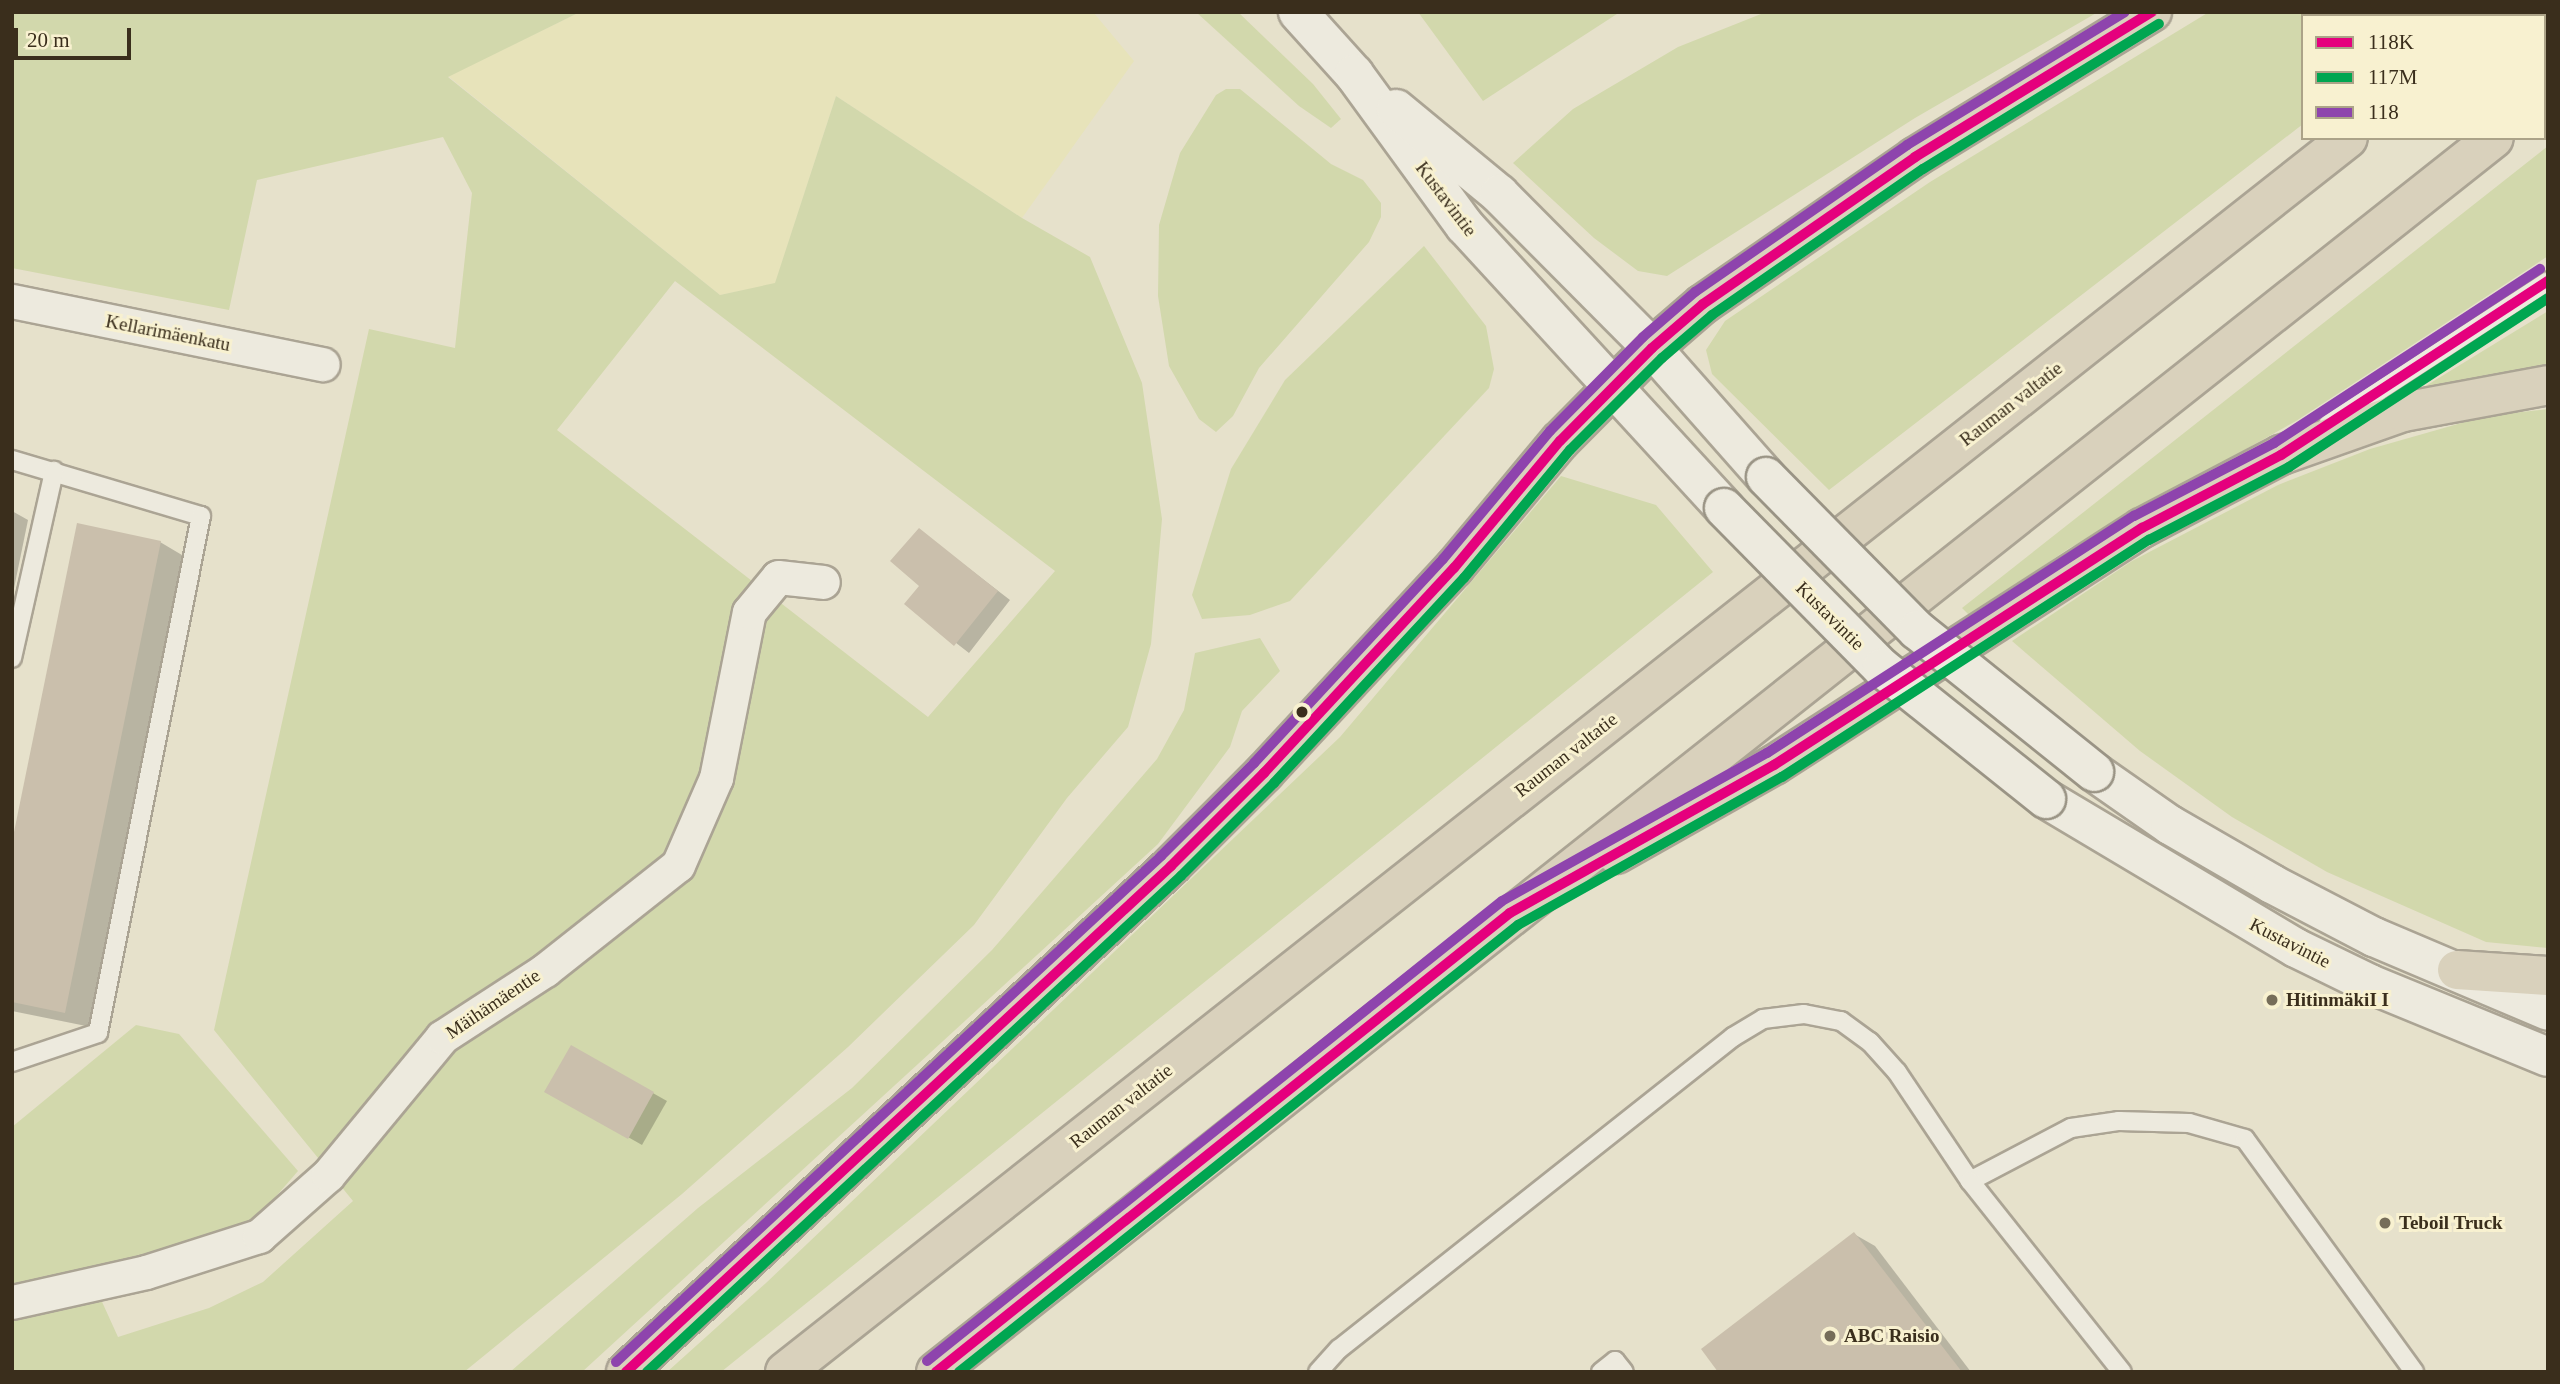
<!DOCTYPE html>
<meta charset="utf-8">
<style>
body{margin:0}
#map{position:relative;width:2560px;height:1384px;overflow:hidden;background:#e6e1cb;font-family:Georgia,serif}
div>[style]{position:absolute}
.farmland>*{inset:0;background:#e7e3ba}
.green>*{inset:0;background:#d2d8ac}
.shadow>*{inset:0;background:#0003}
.building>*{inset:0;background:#cabfac}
.roads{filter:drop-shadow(2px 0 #aba494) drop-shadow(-2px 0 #aba494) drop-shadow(0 2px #aba494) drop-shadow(0 -2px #aba494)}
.service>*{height:18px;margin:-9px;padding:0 9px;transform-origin:9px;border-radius:9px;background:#edeade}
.minor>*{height:33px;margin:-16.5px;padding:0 16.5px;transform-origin:16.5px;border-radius:16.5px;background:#edeade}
.secondary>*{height:38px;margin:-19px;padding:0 19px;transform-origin:19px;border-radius:19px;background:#edeade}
.motorway>*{height:38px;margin:-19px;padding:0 19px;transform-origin:19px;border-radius:19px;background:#d9d1bc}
.bridges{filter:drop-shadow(2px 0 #9a9485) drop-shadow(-2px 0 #9a9485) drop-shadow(0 2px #9a9485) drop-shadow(0 -2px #9a9485)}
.secondary-bridge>*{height:38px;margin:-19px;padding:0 19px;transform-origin:19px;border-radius:19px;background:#edeade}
.bus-1>*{height:10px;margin:-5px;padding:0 5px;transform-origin:5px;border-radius:5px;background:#e5007d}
.bus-2>*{height:10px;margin:-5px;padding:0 5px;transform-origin:5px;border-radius:5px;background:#00a651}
.bus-3>*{height:10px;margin:-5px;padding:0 5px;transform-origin:5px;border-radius:5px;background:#8e44ad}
.dots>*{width:19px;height:19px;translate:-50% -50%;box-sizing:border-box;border:4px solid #f8f1d0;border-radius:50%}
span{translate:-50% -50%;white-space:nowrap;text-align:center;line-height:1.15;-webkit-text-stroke:6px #f8f1d0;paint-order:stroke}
.street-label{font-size:19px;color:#3a2e1c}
.poi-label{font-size:19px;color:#3a2e1c;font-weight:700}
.left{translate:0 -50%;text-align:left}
.frame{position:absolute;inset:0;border:14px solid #3a2e1c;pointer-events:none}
.legend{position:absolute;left:2301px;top:14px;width:245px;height:126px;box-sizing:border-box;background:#f8f1d0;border:2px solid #aca388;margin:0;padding:9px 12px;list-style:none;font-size:21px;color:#3a2e1c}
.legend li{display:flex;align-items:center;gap:14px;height:35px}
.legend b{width:35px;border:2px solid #aca388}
.scale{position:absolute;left:14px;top:28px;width:117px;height:32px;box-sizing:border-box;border:4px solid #3a2e1c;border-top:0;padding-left:9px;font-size:21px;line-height:24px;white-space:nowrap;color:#3a2e1c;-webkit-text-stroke:5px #f8f1d0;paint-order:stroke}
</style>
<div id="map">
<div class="farmland">
<i style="clip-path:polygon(580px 12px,1093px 12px,1134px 61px,1022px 218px,836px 96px,775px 284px,720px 295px,448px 76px)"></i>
</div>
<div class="green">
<i style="clip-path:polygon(evenodd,12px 12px,580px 12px,448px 77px,720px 295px,775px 283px,836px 96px,1022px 218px,1090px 257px,1142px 383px,1162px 519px,1151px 644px,1128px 727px,1067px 798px,974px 925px,848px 1047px,682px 1194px,464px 1372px,12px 1372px,12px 1312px,98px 1293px,118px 1337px,209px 1308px,263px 1282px,353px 1201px,214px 1030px,369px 329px,455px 348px,472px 193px,443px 137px,257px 180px,229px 310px,12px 268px,12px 12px,675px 281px,1055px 571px,928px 717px,557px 430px,675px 281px)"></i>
<i style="clip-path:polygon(1196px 12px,1238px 12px,1313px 84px,1341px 119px,1331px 128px,1299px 106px)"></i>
<i style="clip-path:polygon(1418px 12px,1620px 12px,1483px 101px)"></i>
<i style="clip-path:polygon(1766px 12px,2098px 12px,1915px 118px,1667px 276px,1638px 271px,1594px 238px,1513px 163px,1573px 109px,1678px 47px)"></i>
<i style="clip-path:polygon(2209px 12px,2448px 12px,2303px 16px,2303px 124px,1829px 490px,1712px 374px,1706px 350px,1725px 321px,1930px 182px)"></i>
<i style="clip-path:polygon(1226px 89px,1240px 89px,1331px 164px,1363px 180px,1381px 203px,1381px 217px,1369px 242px,1259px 368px,1233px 416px,1216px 432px,1199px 419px,1169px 366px,1158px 296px,1159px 225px,1180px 153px,1216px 95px)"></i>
<i style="clip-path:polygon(2548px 146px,2548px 256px,2296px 421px,2068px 549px,1970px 616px,1962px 608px)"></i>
<i style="clip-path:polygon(1424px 246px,1486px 326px,1494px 369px,1489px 388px,1290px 601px,1250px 615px,1202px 619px,1192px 595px,1231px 469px,1285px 380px)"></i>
<i style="clip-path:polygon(2548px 311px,2548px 367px,2424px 387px)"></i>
<i style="clip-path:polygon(2548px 409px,2548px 948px,2486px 942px,2327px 872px,2232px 817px,2140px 751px,2012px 641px,2132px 561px,2278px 485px,2370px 449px,2486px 416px)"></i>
<i style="clip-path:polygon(1561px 476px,1656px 505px,1713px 572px,721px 1372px,667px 1372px,766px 1283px,1340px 737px)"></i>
<i style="clip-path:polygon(1260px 638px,1280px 671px,1242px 711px,1230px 747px,1158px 844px,582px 1372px,510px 1372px,698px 1208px,852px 1088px,992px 950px,1157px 759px,1184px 710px,1195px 653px)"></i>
<i style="clip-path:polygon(136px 1025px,179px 1034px,298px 1171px,252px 1224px,165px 1253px,12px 1285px,12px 1127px)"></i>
</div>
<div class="shadow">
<i style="clip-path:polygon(12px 511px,28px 520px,12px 598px)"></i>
<i style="clip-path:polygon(919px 530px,1010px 600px,969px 653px,906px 604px,922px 586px)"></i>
<i style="clip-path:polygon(160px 542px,187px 558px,91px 1027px,12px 1011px,12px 851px)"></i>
<i style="clip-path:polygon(571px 1047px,667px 1101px,642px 1145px,547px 1091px)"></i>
<i style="clip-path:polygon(1854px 1234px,1875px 1246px,1971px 1372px,1720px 1372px)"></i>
</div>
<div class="building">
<i style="clip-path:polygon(77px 523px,161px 541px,65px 1013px,12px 1002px,12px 842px)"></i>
<i style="clip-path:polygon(919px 528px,998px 591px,954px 646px,904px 604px,919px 586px,890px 561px)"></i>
<i style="clip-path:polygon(571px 1045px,654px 1092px,628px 1139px,544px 1092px)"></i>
<i style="clip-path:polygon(1854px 1232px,1962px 1372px,1718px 1372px,1701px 1349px)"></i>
</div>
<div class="roads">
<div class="service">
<i style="left:2328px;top:424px;width:262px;rotate:-33deg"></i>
<i style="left:12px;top:460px;width:197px;rotate:16.5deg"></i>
<i style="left:201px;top:516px;width:527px;rotate:101.27deg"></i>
<i style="left:98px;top:1033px;width:91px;rotate:161.4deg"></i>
<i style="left:12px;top:658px;width:192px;rotate:-77.3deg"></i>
<i style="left:1970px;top:1181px;width:114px;rotate:-27.7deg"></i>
<i style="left:2071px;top:1128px;width:49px;rotate:-8.3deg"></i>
<i style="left:2119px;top:1121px;width:70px;rotate:1.6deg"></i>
<i style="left:2189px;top:1123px;width:58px;rotate:15.9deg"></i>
<i style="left:2245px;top:1139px;width:288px;rotate:54deg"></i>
<i style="left:1318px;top:1372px;width:31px;rotate:-48deg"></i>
<i style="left:1339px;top:1349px;width:503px;rotate:-38.37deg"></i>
<i style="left:1733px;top:1037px;width:35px;rotate:-31deg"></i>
<i style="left:1763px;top:1019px;width:41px;rotate:-7deg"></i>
<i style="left:1804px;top:1014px;width:38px;rotate:11deg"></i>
<i style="left:1841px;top:1021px;width:36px;rotate:36deg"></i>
<i style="left:1870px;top:1042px;width:40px;rotate:48deg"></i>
<i style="left:1897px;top:1072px;width:131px;rotate:56.2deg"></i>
<i style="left:1970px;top:1181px;width:244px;rotate:51.5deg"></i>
<i style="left:1601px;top:1372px;width:18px;rotate:-38deg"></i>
<i style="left:1615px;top:1361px;width:14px;rotate:51deg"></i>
</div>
<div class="minor">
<i style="left:12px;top:301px;width:317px;rotate:11.5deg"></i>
<i style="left:12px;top:1302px;width:137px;rotate:-12.6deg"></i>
<i style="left:146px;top:1272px;width:119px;rotate:-17.7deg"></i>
<i style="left:259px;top:1236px;width:92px;rotate:-41.5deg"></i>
<i style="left:328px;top:1175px;width:179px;rotate:-50.4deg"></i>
<i style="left:442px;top:1037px;width:123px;rotate:-33deg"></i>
<i style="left:545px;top:970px;width:169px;rotate:-38.3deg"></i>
<i style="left:678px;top:865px;width:95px;rotate:-66.4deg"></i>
<i style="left:716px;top:778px;width:169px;rotate:-78.8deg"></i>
<i style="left:749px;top:612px;width:45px;rotate:-50.4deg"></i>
<i style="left:778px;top:577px;width:45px;rotate:6.3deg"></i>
</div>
<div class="secondary">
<i style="left:1298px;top:12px;width:84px;rotate:47.9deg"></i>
<i style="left:1354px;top:74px;width:188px;rotate:53.9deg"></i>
<i style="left:1465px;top:226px;width:383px;rotate:47.4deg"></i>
<i style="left:1396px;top:109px;width:134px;rotate:39.5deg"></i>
<i style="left:1499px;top:194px;width:217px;rotate:45.2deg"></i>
<i style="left:1652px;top:348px;width:172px;rotate:48.5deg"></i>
<i style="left:2094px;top:772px;width:93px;rotate:34.9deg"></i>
<i style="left:2170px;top:825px;width:118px;rotate:30deg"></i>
<i style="left:2272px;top:884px;width:115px;rotate:27.5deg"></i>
<i style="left:2374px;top:937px;width:189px;rotate:23deg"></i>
<i style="left:2046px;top:799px;width:291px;rotate:30.8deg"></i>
<i style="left:2296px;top:948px;width:82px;rotate:25.9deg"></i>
<i style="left:2370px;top:984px;width:192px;rotate:22.3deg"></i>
</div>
<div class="motorway">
<i style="left:2503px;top:16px;width:6px;rotate:-39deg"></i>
<i style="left:2544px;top:99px;width:5px;rotate:-37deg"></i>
<i style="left:1616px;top:854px;width:181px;rotate:-29.4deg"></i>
<i style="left:1774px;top:765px;width:438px;rotate:-32.8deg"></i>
<i style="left:2142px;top:528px;width:157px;rotate:-27.7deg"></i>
<i style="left:2281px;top:455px;width:129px;rotate:-19.4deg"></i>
<i style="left:2403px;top:412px;width:147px;rotate:-10.5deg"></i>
<i style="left:2457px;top:970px;width:91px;rotate:3.8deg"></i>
<i style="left:626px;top:1372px;width:744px;rotate:-42.87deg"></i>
<i style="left:1171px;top:866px;width:132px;rotate:-45deg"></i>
<i style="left:1264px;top:773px;width:280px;rotate:-47.2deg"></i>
<i style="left:1454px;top:568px;width:165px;rotate:-50.2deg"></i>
<i style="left:1560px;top:441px;width:131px;rotate:-45.3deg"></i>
<i style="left:1652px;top:348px;width:67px;rotate:-40.8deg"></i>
<i style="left:1703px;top:304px;width:258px;rotate:-34.7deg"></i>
<i style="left:1915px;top:157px;width:278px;rotate:-31.5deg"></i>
<i style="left:785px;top:1372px;width:1991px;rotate:-38.29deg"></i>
<i style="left:936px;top:1372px;width:1987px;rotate:-38.38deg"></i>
</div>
</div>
<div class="bridges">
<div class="secondary-bridge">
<i style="left:1766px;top:477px;width:215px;rotate:45.4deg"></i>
<i style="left:1917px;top:630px;width:227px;rotate:38.7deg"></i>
<i style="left:1724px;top:508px;width:225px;rotate:45.4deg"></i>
<i style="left:1882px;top:668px;width:210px;rotate:38.6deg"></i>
</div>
</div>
<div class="bus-1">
<i style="left:626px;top:1372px;width:744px;rotate:-42.87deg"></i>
<i style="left:1171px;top:866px;width:132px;rotate:-45deg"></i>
<i style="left:1264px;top:773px;width:280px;rotate:-47.2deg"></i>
<i style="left:1454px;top:568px;width:165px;rotate:-50.2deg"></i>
<i style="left:1560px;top:441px;width:131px;rotate:-45.3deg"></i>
<i style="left:1652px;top:348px;width:67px;rotate:-40.8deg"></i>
<i style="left:1703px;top:304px;width:258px;rotate:-34.7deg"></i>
<i style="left:1915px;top:157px;width:278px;rotate:-31.5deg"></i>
<i style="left:936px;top:1372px;width:735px;rotate:-38.65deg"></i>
<i style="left:1510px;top:913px;width:303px;rotate:-29.3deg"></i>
<i style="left:1774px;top:765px;width:438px;rotate:-32.8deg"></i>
<i style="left:2142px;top:528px;width:157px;rotate:-27.7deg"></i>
<i style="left:2281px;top:455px;width:319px;rotate:-33.1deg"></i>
</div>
<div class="bus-2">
<i style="left:647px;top:1372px;width:729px;rotate:-42.89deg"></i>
<i style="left:1181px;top:876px;width:132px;rotate:-45deg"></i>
<i style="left:1274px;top:783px;width:280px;rotate:-47.2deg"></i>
<i style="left:1464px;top:578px;width:166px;rotate:-50.4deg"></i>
<i style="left:1570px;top:450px;width:130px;rotate:-45deg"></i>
<i style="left:1662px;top:358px;width:66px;rotate:-40.7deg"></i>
<i style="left:1712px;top:315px;width:257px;rotate:-34.7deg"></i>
<i style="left:1923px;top:169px;width:277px;rotate:-31.6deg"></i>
<i style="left:959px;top:1372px;width:716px;rotate:-38.65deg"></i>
<i style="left:1518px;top:925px;width:303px;rotate:-29.3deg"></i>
<i style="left:1782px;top:777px;width:437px;rotate:-32.9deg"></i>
<i style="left:2149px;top:540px;width:158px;rotate:-27.5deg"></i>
<i style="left:2289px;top:467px;width:309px;rotate:-33.1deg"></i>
</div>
<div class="bus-3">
<i style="left:927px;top:1361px;width:736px;rotate:-38.66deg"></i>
<i style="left:1502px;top:901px;width:304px;rotate:-29.2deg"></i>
<i style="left:1767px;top:753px;width:437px;rotate:-32.9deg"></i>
<i style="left:2134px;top:516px;width:158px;rotate:-27.5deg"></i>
<i style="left:2274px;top:443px;width:318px;rotate:-33.2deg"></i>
<i style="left:616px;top:1362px;width:744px;rotate:-42.87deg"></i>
<i style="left:1161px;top:856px;width:132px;rotate:-45deg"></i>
<i style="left:1254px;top:763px;width:278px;rotate:-47.2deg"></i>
<i style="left:1443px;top:559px;width:167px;rotate:-50.1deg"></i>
<i style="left:1550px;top:431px;width:132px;rotate:-45.3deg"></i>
<i style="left:1643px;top:337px;width:69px;rotate:-40.9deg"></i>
<i style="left:1695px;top:292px;width:258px;rotate:-34.7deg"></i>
<i style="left:1907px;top:145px;width:255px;rotate:-31.4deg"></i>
</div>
<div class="dots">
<i style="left:1302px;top:712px;background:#3a2e1c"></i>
<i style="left:2272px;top:1000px;background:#766d59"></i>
<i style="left:2385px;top:1223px;background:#766d59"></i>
<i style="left:1830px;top:1336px;background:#766d59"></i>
</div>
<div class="street-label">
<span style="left:1446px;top:199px;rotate:53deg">Kustavintie</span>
<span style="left:168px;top:333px;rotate:11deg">Kellarimäenkatu</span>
<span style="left:2011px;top:404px;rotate:-38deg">Rauman valtatie</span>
<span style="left:1830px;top:616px;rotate:45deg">Kustavintie</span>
<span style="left:1566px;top:755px;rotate:-38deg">Rauman valtatie</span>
<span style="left:2290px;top:943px;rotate:27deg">Kustavintie</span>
<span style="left:493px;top:1004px;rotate:-34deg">Mäihämäentie</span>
<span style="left:1121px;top:1106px;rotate:-38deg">Rauman valtatie</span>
</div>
<div class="poi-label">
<span class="left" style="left:2286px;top:1000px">HitinmäkiI I</span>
<span class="left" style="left:2399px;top:1223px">Teboil Truck</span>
<span class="left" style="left:1844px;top:1336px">ABC Raisio</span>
</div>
<div class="frame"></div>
<ul class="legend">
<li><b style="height:9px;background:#e5007d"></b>118K</li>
<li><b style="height:9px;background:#00a651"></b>117M</li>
<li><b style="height:9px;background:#8e44ad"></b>118</li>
</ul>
<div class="scale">20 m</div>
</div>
